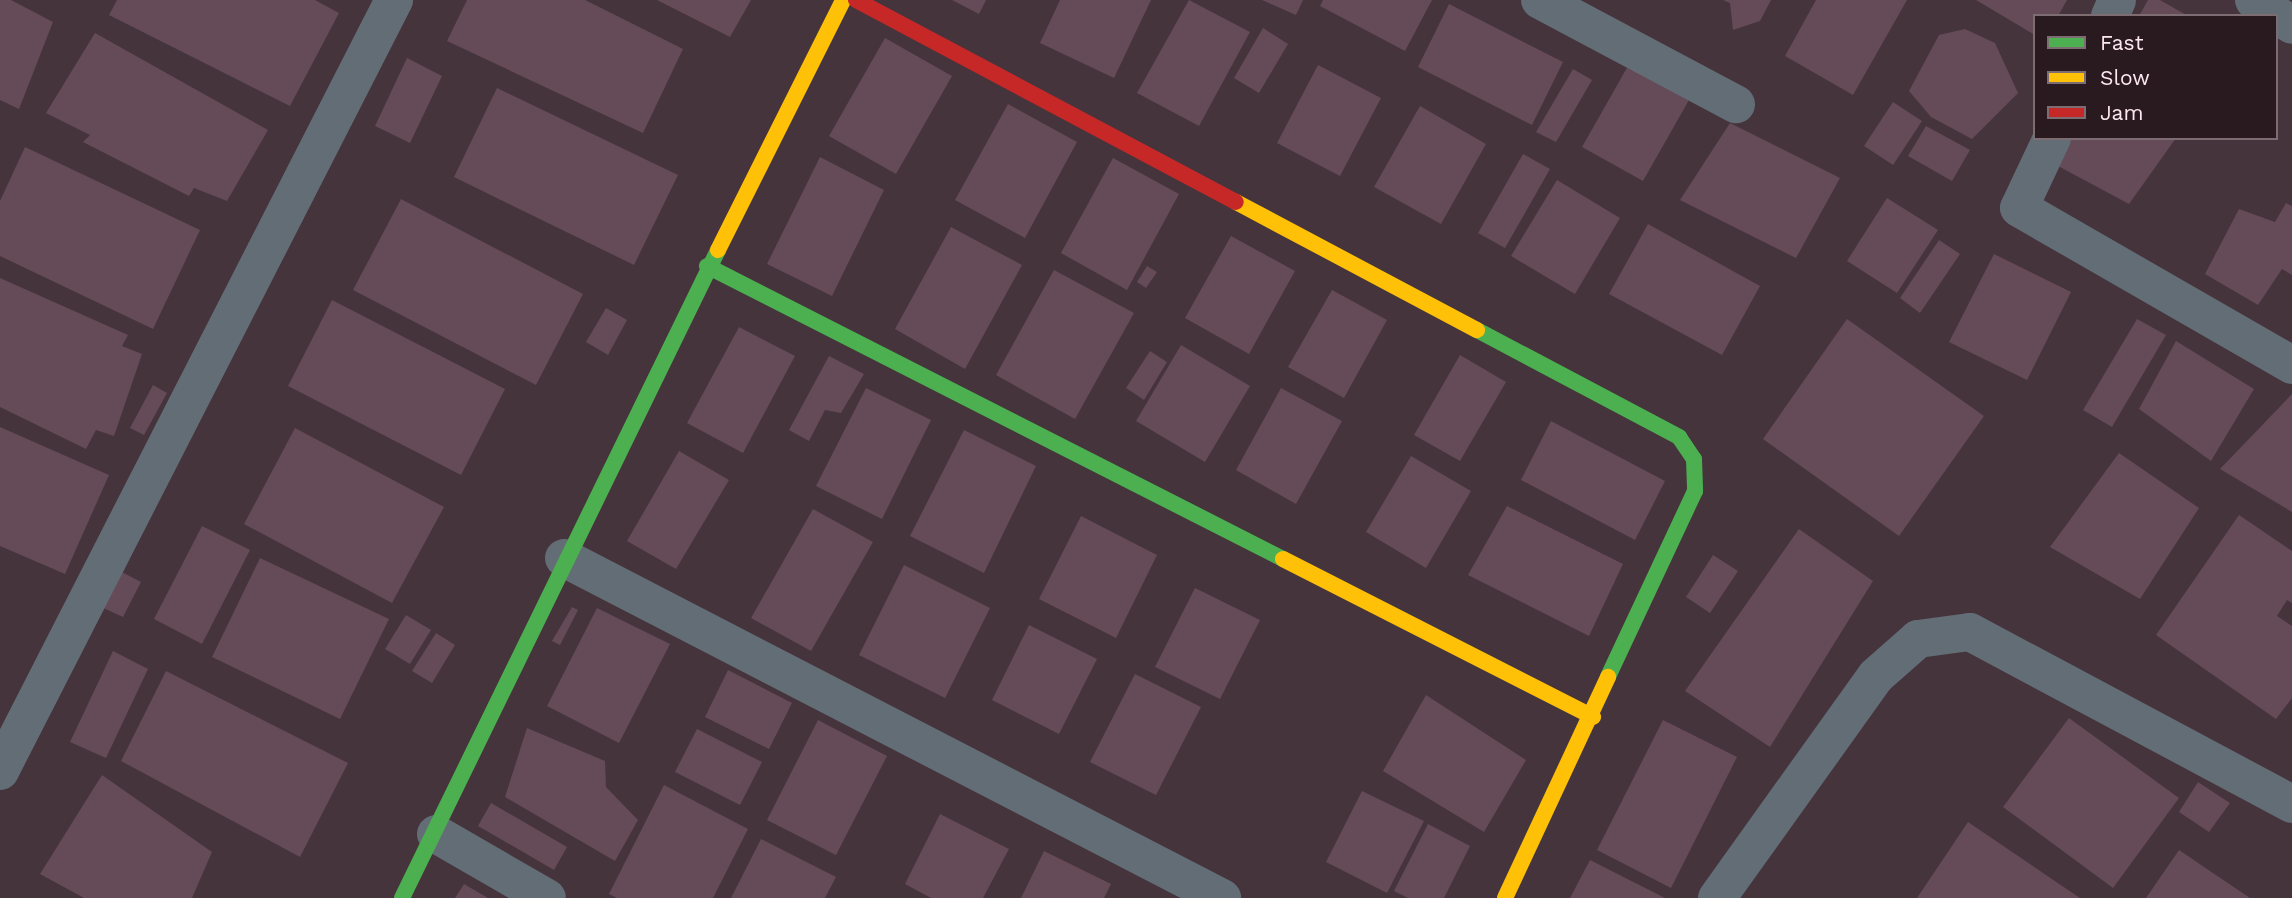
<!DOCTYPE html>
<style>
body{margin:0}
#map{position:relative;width:2292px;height:898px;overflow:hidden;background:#45343c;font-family:"Work Sans",sans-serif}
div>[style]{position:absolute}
.building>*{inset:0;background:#654a58}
.street>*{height:38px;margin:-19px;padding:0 19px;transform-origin:19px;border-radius:19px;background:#636d76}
.fast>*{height:16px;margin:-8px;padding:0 8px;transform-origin:8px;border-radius:8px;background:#4caf50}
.slow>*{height:16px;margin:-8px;padding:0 8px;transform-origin:8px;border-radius:8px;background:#ffc107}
.jam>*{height:16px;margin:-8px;padding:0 8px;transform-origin:8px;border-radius:8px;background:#c62828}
span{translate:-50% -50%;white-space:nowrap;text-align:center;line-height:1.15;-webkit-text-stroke:5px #291a20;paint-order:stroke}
.legend{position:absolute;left:2033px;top:14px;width:245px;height:126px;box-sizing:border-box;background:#291a20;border:2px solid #7e6c73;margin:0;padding:9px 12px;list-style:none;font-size:21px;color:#fde7f0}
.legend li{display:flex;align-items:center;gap:14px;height:35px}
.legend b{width:35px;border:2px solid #7e6c73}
</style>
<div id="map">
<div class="building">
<i style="clip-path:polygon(0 0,11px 0,53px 22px,19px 109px,0 100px)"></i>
<i style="clip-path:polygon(117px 0,315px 0,339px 13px,290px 106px,109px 15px)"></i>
<i style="clip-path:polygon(467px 0,585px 0,683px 49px,643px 133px,447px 41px)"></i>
<i style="clip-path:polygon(657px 0,751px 0,730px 37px)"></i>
<i style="clip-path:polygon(952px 0,986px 0,979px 14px)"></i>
<i style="clip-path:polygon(1060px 0,1151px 0,1114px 78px,1040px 43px)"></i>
<i style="clip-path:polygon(1189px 0,1250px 32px,1199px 126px,1137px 93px)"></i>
<i style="clip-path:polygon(1262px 0,1303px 0,1296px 15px)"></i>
<i style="clip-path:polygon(1323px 0,1432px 0,1405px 51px,1320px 6px)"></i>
<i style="clip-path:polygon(1723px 0,1771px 0,1760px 21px,1733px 30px,1730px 3px)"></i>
<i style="clip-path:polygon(1816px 0,1907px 0,1853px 95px,1785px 56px)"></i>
<i style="clip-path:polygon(1976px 0,2067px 0,2058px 16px,2035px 16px,2035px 35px)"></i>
<i style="clip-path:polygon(2148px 0,2160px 0,2188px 16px,2139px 16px)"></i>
<i style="clip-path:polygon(1449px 4px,1563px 62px,1532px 125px,1418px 67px)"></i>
<i style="clip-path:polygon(1263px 28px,1288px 44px,1259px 93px,1234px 78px)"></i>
<i style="clip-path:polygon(1965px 29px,1995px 43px,2018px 93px,1972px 139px,1931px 117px,1909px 91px,1939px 35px)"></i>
<i style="clip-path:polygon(95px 33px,268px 130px,227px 201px,194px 188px,189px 196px,83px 142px,90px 135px,46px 113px)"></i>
<i style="clip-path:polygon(885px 38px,952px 76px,896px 174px,829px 136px)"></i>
<i style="clip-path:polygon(407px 58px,442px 76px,410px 143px,375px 126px)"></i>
<i style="clip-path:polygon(1318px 65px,1381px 98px,1340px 176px,1277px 143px)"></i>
<i style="clip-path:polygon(1628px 66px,1689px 100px,1643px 181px,1582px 147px)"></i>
<i style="clip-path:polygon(1573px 69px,1592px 80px,1556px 142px,1536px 132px)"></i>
<i style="clip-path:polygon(497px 88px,678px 175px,634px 265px,454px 177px)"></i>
<i style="clip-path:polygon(1893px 102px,1922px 121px,1893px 165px,1864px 146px)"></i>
<i style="clip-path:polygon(1008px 104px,1077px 142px,1025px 238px,955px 200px)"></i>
<i style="clip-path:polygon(1420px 106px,1486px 144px,1441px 224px,1374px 187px)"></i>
<i style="clip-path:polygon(1730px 123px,1840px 178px,1796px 258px,1680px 200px)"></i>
<i style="clip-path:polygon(1926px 126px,1970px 150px,1952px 181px,1908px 156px)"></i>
<i style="clip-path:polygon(2071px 138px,2176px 138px,2129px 204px,2058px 166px)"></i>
<i style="clip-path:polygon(25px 147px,200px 230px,153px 329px,0 256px,0 201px)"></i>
<i style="clip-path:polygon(1523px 154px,1550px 169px,1505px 248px,1478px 233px)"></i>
<i style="clip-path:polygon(820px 157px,884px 190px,832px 296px,767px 264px)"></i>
<i style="clip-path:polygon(1113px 158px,1179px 194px,1127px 290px,1061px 253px)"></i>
<i style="clip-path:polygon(1557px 180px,1620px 218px,1575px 294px,1511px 256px)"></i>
<i style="clip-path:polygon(1887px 198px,1938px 230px,1897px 293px,1847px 261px)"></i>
<i style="clip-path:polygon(401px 199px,583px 294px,536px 385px,353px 290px)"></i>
<i style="clip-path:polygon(2286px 203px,2292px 206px,2292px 275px,2282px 269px,2258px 305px,2205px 274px,2239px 209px,2275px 222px)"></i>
<i style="clip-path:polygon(1648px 224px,1760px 286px,1722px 355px,1609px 294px)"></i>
<i style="clip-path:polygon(951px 227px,1022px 265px,965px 369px,895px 329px)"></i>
<i style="clip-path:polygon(1231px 236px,1295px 271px,1249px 354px,1185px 318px)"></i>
<i style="clip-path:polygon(1939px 240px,1960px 254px,1920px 313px,1900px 298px)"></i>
<i style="clip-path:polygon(1994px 254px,2071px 292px,2027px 380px,1949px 342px)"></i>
<i style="clip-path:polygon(1147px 266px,1157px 272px,1146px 288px,1137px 282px)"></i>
<i style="clip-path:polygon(1054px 270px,1134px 313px,1075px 419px,996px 375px)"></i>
<i style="clip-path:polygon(0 278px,128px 335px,122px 346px,142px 354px,114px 436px,96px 430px,86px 449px,0 407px)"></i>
<i style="clip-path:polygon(1332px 290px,1387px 320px,1344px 398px,1288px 367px)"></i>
<i style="clip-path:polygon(332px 300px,505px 389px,461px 475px,288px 386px)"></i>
<i style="clip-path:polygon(606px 308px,627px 320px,608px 355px,586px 342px)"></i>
<i style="clip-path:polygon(1847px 319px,1984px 416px,1899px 536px,1763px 439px)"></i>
<i style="clip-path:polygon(2137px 319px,2166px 335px,2112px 427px,2083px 410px)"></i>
<i style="clip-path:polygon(739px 327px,795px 356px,743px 453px,687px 423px)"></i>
<i style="clip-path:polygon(2176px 341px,2254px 389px,2211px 461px,2139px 409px)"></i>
<i style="clip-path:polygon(1181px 345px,1250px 386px,1205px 462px,1136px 421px)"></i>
<i style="clip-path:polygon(1150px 351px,1167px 362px,1144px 400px,1126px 388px)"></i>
<i style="clip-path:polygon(1460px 355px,1506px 382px,1460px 461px,1414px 435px)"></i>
<i style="clip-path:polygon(829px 356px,864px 374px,841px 413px,825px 410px,809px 441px,789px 430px)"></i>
<i style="clip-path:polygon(153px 385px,167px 393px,144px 435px,130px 428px)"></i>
<i style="clip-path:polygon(866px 388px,931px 420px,882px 519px,816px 486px)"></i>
<i style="clip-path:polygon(1281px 388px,1342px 421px,1296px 504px,1236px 470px)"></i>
<i style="clip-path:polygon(2292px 394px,2292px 512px,2220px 469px)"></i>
<i style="clip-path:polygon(1551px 421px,1665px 481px,1635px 540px,1521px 480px)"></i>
<i style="clip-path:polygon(0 427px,109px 475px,65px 574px,0 546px)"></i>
<i style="clip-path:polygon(295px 428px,444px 507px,392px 603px,244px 524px)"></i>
<i style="clip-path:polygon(964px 430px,1036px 466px,984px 573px,910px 536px)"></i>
<i style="clip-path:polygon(679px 451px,729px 480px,676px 569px,627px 541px)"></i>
<i style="clip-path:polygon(2119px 453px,2199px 508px,2140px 599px,2050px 547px)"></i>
<i style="clip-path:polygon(1411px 456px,1471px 491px,1426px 568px,1366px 532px)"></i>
<i style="clip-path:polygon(1507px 506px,1623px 564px,1589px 636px,1468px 575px)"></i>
<i style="clip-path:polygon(813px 509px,873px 542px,811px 651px,751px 618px)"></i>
<i style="clip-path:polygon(2239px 515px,2292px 551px,2292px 603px,2287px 600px,2277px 616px,2292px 626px,2292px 698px,2276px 719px,2156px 635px)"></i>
<i style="clip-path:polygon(1081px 516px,1157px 555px,1116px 638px,1039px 599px)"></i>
<i style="clip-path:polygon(202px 526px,250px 550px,202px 644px,154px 619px)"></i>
<i style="clip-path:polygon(1799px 529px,1873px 581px,1770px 747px,1685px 691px)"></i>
<i style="clip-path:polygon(1713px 555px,1738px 571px,1710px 613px,1686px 597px)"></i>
<i style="clip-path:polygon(260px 558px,389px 619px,340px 719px,212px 657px)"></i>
<i style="clip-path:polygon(904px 565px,990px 608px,945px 698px,859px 655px)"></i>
<i style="clip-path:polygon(116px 569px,141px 582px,123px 617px,99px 606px)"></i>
<i style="clip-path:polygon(1195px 588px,1260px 620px,1220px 699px,1155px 667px)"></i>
<i style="clip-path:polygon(572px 607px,578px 610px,560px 645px,552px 641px)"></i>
<i style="clip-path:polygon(597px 608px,670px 644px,619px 743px,547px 706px)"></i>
<i style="clip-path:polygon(406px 615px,431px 630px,410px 664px,385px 649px)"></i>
<i style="clip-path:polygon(1029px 625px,1097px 659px,1059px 734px,992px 700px)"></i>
<i style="clip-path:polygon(436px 633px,455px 645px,432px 683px,412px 671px)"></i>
<i style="clip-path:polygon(113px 651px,148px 669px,106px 758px,70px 742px)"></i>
<i style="clip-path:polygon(728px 670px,792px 703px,769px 749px,705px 717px)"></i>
<i style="clip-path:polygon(166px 671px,348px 763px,300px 857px,121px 761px)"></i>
<i style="clip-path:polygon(1135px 674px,1201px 707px,1156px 795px,1090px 762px)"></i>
<i style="clip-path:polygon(1426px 695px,1526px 760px,1484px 832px,1383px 771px)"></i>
<i style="clip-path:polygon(2069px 718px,2179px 798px,2113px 888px,2003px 807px)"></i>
<i style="clip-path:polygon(818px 720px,887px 756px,836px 855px,767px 820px)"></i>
<i style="clip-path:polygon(1663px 720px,1737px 757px,1671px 888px,1597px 850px)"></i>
<i style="clip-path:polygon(527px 728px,605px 761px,606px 787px,638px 820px,615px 861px,505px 797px)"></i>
<i style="clip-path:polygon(697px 729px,762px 762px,740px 805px,675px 772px)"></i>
<i style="clip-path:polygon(102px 775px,212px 852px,192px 898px,84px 898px,40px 874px)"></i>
<i style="clip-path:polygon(2198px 782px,2230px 803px,2209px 832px,2179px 812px)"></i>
<i style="clip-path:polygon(664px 785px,748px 829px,713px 898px,617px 898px,609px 894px)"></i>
<i style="clip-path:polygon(1362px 791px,1424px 821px,1387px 893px,1326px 862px)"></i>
<i style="clip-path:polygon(491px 803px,567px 847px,554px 870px,478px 826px)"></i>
<i style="clip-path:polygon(940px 814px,1009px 849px,983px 898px,931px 898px,905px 884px)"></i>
<i style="clip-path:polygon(1968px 822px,2080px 898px,1917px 898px)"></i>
<i style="clip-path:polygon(1428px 824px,1470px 846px,1444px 898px,1408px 898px,1394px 891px)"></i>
<i style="clip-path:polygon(761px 839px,836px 877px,825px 898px,731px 898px)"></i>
<i style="clip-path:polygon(2179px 850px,2250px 898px,2146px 898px)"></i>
<i style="clip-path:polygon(1044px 851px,1111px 884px,1104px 898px,1021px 898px)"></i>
<i style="clip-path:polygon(1590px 860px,1665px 898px,1570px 898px)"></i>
<i style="clip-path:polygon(464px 884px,488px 898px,455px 898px)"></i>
</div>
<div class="street">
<i style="left:1540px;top:0;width:222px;rotate:28deg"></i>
<i style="left:2254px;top:0;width:45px;rotate:33.3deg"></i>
<i style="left:2110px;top:16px;width:17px;rotate:-66deg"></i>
<i style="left:2052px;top:138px;width:77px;rotate:115.2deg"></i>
<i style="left:2019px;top:208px;width:315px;rotate:29.9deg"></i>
<i style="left:564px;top:558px;width:741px;rotate:27.33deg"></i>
<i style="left:0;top:771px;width:866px;rotate:-62.93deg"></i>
<i style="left:436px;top:834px;width:128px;rotate:30deg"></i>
<i style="left:1717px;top:898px;width:273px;rotate:-54.4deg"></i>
<i style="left:1876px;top:676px;width:56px;rotate:-41.4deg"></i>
<i style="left:1918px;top:639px;width:52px;rotate:-7.7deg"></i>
<i style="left:1970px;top:632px;width:365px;rotate:28.1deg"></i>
</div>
<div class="fast">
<i style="left:707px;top:266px;width:646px;rotate:26.96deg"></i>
<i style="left:1477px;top:330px;width:229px;rotate:27.9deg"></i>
<i style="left:1679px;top:437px;width:27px;rotate:56deg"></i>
<i style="left:1694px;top:459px;width:32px;rotate:88deg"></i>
<i style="left:1695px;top:491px;width:205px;rotate:115.1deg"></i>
<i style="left:402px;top:898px;width:721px;rotate:-64deg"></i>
</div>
<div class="slow">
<i style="left:1236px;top:202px;width:273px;rotate:28deg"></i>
<i style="left:718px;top:250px;width:280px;rotate:-63.4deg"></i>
<i style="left:1283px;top:559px;width:348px;rotate:27deg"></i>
<i style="left:1505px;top:898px;width:244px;rotate:-65deg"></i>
</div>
<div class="jam">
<i style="left:856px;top:0;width:430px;rotate:28deg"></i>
</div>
<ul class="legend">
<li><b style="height:9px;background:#4caf50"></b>Fast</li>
<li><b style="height:9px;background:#ffc107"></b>Slow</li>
<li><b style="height:9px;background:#c62828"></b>Jam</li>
</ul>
</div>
